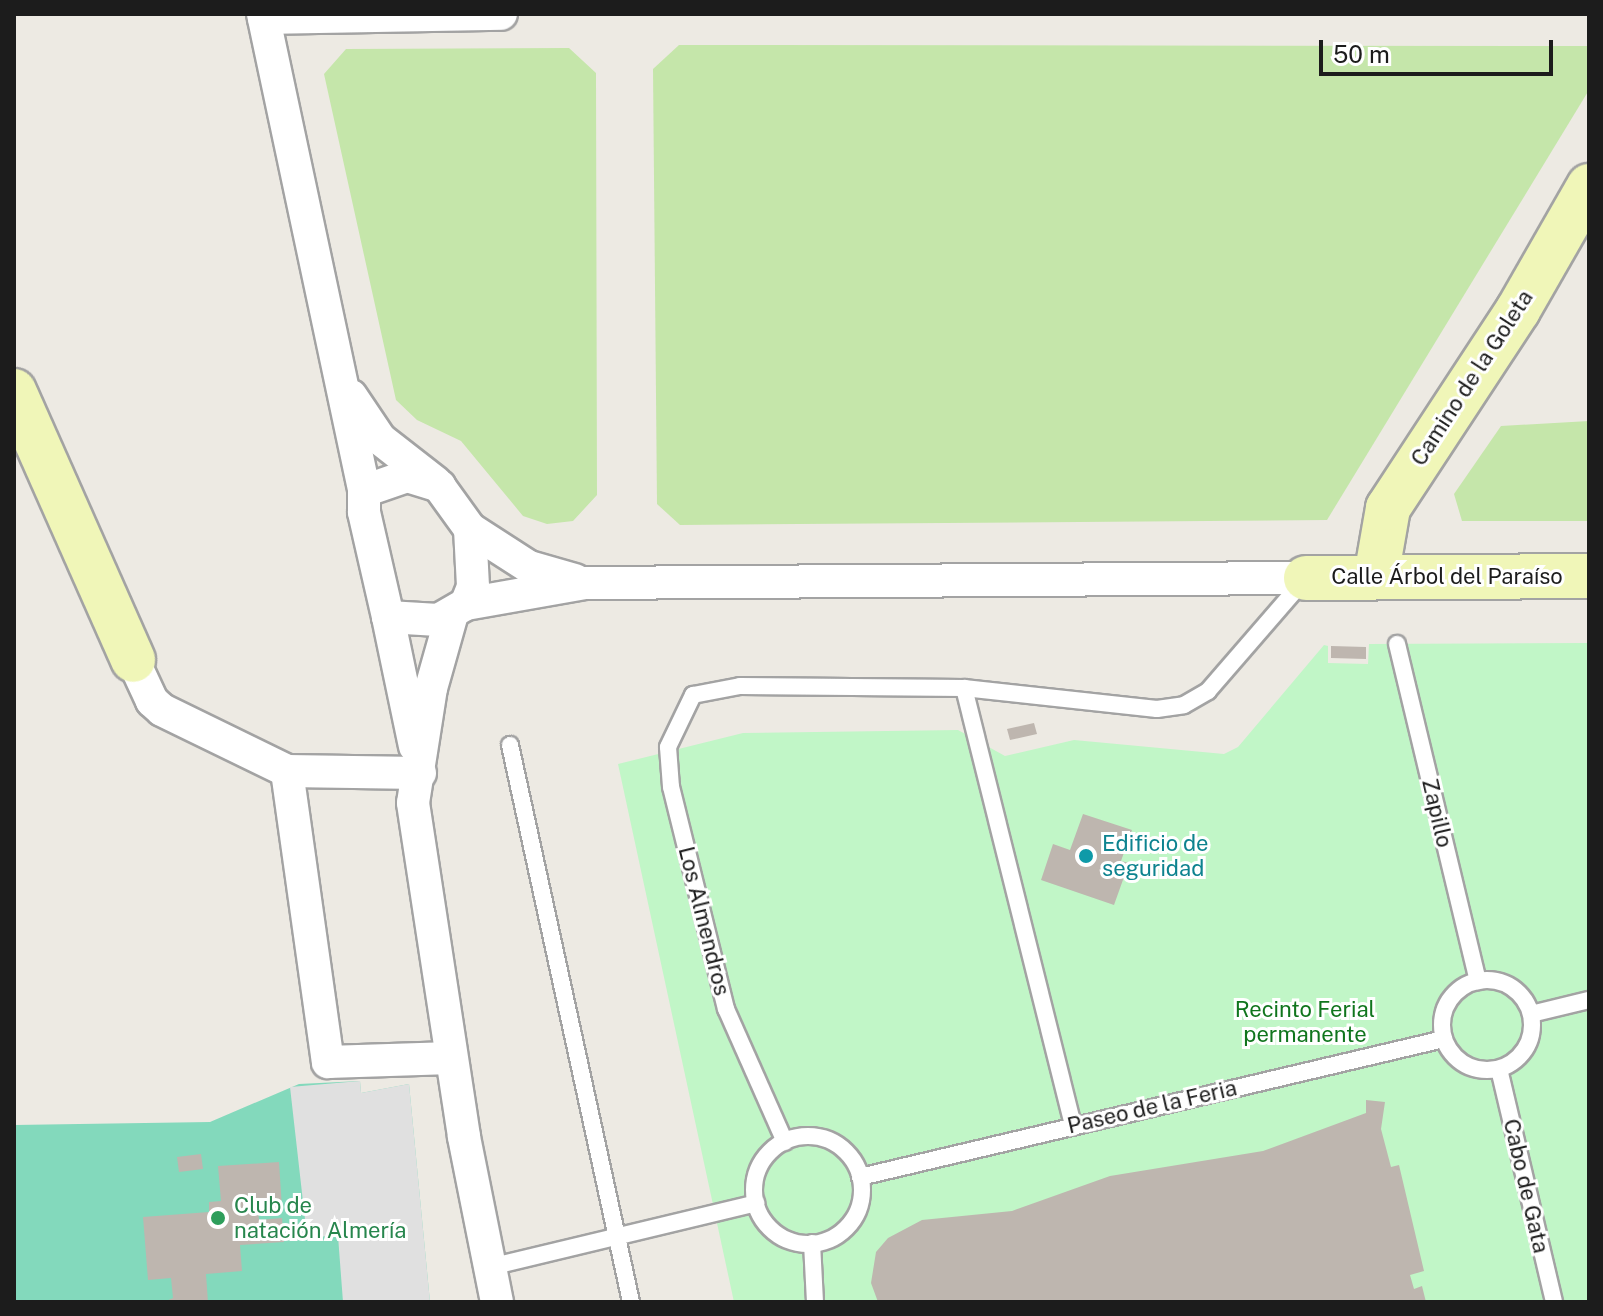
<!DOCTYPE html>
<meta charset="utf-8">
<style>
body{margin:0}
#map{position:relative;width:1603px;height:1316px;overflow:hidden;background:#edeae3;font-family:"Public Sans",sans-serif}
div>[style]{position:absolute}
.grass>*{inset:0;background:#c5e6aa}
.park>*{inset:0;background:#c1f6c7}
.pitch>*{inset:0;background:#83d9bc}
.parking>*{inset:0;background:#e0e0e0}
.building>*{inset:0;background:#beb6af}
.roads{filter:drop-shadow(2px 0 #a3a3a3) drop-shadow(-2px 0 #a3a3a3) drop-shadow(0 2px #a3a3a3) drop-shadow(0 -2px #a3a3a3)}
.lane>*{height:16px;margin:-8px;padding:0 8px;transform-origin:8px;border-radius:8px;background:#fff}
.lane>.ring{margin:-8px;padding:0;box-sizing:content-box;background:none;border:16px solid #fff;border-radius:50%}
.street>*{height:32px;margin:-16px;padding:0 16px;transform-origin:16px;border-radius:16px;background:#fff}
.secondary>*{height:44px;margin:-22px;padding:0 22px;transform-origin:22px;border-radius:22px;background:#f0f6b8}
.dots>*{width:22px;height:22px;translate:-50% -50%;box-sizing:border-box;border:4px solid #fff;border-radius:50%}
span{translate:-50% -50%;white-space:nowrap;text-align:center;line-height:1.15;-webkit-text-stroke:6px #fff;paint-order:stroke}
.street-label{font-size:22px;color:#1c1c1c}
.culture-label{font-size:22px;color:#0d838f}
.left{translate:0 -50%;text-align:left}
.park-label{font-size:22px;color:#10751d}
.leisure-label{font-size:22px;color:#27864d}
.frame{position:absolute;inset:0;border:16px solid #1c1c1c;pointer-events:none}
.scale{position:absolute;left:1319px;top:40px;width:234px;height:36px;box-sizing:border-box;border:4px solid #1c1c1c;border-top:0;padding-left:10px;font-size:24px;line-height:28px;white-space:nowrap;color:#1c1c1c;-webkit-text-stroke:6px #fff;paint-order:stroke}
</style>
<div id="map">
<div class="grass">
<i style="clip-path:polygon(679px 45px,1589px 46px,1589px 90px,1327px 520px,680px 525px,657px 504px,653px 69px)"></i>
<i style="clip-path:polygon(569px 48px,596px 73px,597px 495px,573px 521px,547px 524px,523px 516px,461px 441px,417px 420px,396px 400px,324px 74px,346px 49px)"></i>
<i style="clip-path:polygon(1589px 421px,1589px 521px,1462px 521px,1454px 494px,1501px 426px)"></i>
</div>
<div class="park">
<i style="clip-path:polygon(1589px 643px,1589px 1302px,734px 1302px,618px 764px,743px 733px,958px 730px,1005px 756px,1074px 740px,1224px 754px,1238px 747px,1324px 645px,1328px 646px,1328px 663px,1368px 664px,1369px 644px)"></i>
</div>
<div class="pitch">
<i style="clip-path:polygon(360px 1081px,361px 1093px,409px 1084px,430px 1302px,14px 1302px,14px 1125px,210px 1122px,299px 1084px)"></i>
</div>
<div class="parking">
<i style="clip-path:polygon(360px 1081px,361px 1093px,409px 1084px,430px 1302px,343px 1302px,338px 1236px,307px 1237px,290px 1087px)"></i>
</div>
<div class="building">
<i style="clip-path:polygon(1331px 646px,1366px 647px,1366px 659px,1331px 658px)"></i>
<i style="clip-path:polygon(1034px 723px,1037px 734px,1010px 740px,1007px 729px)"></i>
<i style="clip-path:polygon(1083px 814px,1132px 830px,1121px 861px,1129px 863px,1114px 905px,1041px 880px,1053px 844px,1070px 850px)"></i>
<i style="clip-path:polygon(1366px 1100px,1385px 1102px,1381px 1129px,1391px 1167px,1399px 1165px,1424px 1271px,1410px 1275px,1414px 1289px,1422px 1286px,1426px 1302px,878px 1302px,871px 1283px,876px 1252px,888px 1238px,922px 1220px,1012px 1211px,1110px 1176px,1263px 1151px,1366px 1113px)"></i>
<i style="clip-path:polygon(201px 1154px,203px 1169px,179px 1172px,177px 1157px)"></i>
<i style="clip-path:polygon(279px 1162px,282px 1208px,258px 1210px,259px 1220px,282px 1218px,284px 1242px,240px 1245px,242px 1271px,206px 1274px,208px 1302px,164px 1302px,173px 1298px,171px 1278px,148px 1280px,143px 1217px,209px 1212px,209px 1202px,221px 1201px,218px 1166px)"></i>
</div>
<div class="roads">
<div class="lane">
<i style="left:1397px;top:644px;width:347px;rotate:76.5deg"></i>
<i style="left:964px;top:688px;width:450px;rotate:76deg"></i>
<i style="left:510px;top:745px;width:570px;rotate:77.74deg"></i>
<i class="ring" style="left:1442px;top:980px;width:74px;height:74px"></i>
<i style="left:1531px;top:1014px;width:60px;rotate:-13.6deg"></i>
<i style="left:1499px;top:1069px;width:239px;rotate:76.7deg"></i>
<i class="ring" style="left:754px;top:1136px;width:92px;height:92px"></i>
<i style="left:785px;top:1142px;width:145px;rotate:-113.9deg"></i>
<i style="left:726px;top:1009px;width:229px;rotate:-103.9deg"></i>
<i style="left:671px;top:787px;width:40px;rotate:-94.3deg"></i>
<i style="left:668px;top:747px;width:58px;rotate:-64.3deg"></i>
<i style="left:693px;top:695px;width:48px;rotate:-10.8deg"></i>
<i style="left:740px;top:686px;width:224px;rotate:0.5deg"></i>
<i style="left:964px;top:688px;width:194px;rotate:6.2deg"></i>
<i style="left:1157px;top:709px;width:27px;rotate:-8deg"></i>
<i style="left:1184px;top:705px;width:28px;rotate:-30deg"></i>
<i style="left:1208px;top:691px;width:148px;rotate:-49.1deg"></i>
<i style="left:860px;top:1177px;width:600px;rotate:-13.3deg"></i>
<i style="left:812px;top:1243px;width:59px;rotate:87.1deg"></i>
<i style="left:490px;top:1267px;width:274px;rotate:-13.5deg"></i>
</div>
<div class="street">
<i style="left:263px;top:14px;width:488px;rotate:78deg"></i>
<i style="left:264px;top:18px;width:237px;rotate:-1deg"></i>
<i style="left:351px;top:396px;width:52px;rotate:56deg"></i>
<i style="left:380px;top:439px;width:70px;rotate:38deg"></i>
<i style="left:407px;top:476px;width:34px;rotate:17deg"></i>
<i style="left:439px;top:486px;width:53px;rotate:54.2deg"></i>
<i style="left:470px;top:529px;width:58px;rotate:87deg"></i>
<i style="left:473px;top:587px;width:18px;rotate:112deg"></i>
<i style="left:466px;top:604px;width:32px;rotate:150deg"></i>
<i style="left:438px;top:620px;width:50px;rotate:-176.6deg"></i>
<i style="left:388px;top:617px;width:108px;rotate:-102.9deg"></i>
<i style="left:364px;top:512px;width:21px;rotate:-90deg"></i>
<i style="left:364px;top:491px;width:46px;rotate:-19.2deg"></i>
<i style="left:470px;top:529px;width:70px;rotate:32.8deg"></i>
<i style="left:529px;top:567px;width:48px;rotate:15.8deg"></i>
<i style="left:466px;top:604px;width:121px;rotate:-10deg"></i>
<i style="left:585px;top:583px;width:721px;rotate:-0.4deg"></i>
<i style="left:452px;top:614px;width:77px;rotate:105.8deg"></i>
<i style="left:431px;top:688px;width:116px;rotate:98.9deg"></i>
<i style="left:413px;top:803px;width:338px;rotate:81.3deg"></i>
<i style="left:464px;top:1137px;width:168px;rotate:78.7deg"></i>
<i style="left:388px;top:617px;width:132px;rotate:78.2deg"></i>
<i style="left:133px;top:660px;width:45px;rotate:65.1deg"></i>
<i style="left:152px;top:701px;width:13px;rotate:42deg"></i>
<i style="left:162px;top:710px;width:139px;rotate:26deg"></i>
<i style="left:420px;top:773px;width:133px;rotate:-179.1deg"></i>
<i style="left:287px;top:771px;width:294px;rotate:82deg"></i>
<i style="left:328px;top:1062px;width:123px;rotate:-1.9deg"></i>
</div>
<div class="secondary">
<i style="left:14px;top:391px;width:294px;rotate:66.1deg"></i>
<i style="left:1376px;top:577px;width:70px;rotate:-80.1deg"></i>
<i style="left:1388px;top:508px;width:237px;rotate:-56.7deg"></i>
<i style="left:1518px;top:310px;width:143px;rotate:-60.2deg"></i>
<i style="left:1306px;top:578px;width:283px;rotate:-0.4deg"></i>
</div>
</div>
<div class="dots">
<i style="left:1086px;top:856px;background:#0f9aa8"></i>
<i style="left:218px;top:1218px;background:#2e9e5b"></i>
</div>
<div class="street-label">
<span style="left:1472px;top:378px;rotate:-57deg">Camino de la Goleta</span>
<span style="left:1447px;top:577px">Calle Árbol del Paraíso</span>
<span style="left:1437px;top:813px;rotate:77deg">Zapillo</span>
<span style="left:704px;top:921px;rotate:76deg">Los Almendros</span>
<span style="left:1152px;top:1107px;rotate:-13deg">Paseo de la Feria</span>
<span style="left:1526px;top:1186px;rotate:77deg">Cabo de Gata</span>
</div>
<div class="culture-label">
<span class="left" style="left:1102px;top:856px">Edificio de<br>seguridad</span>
</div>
<div class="park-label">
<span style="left:1305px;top:1022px">Recinto Ferial<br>permanente</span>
</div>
<div class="leisure-label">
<span class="left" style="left:234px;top:1218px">Club de<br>natación Almería</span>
</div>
<div class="frame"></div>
<div class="scale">50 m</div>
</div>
